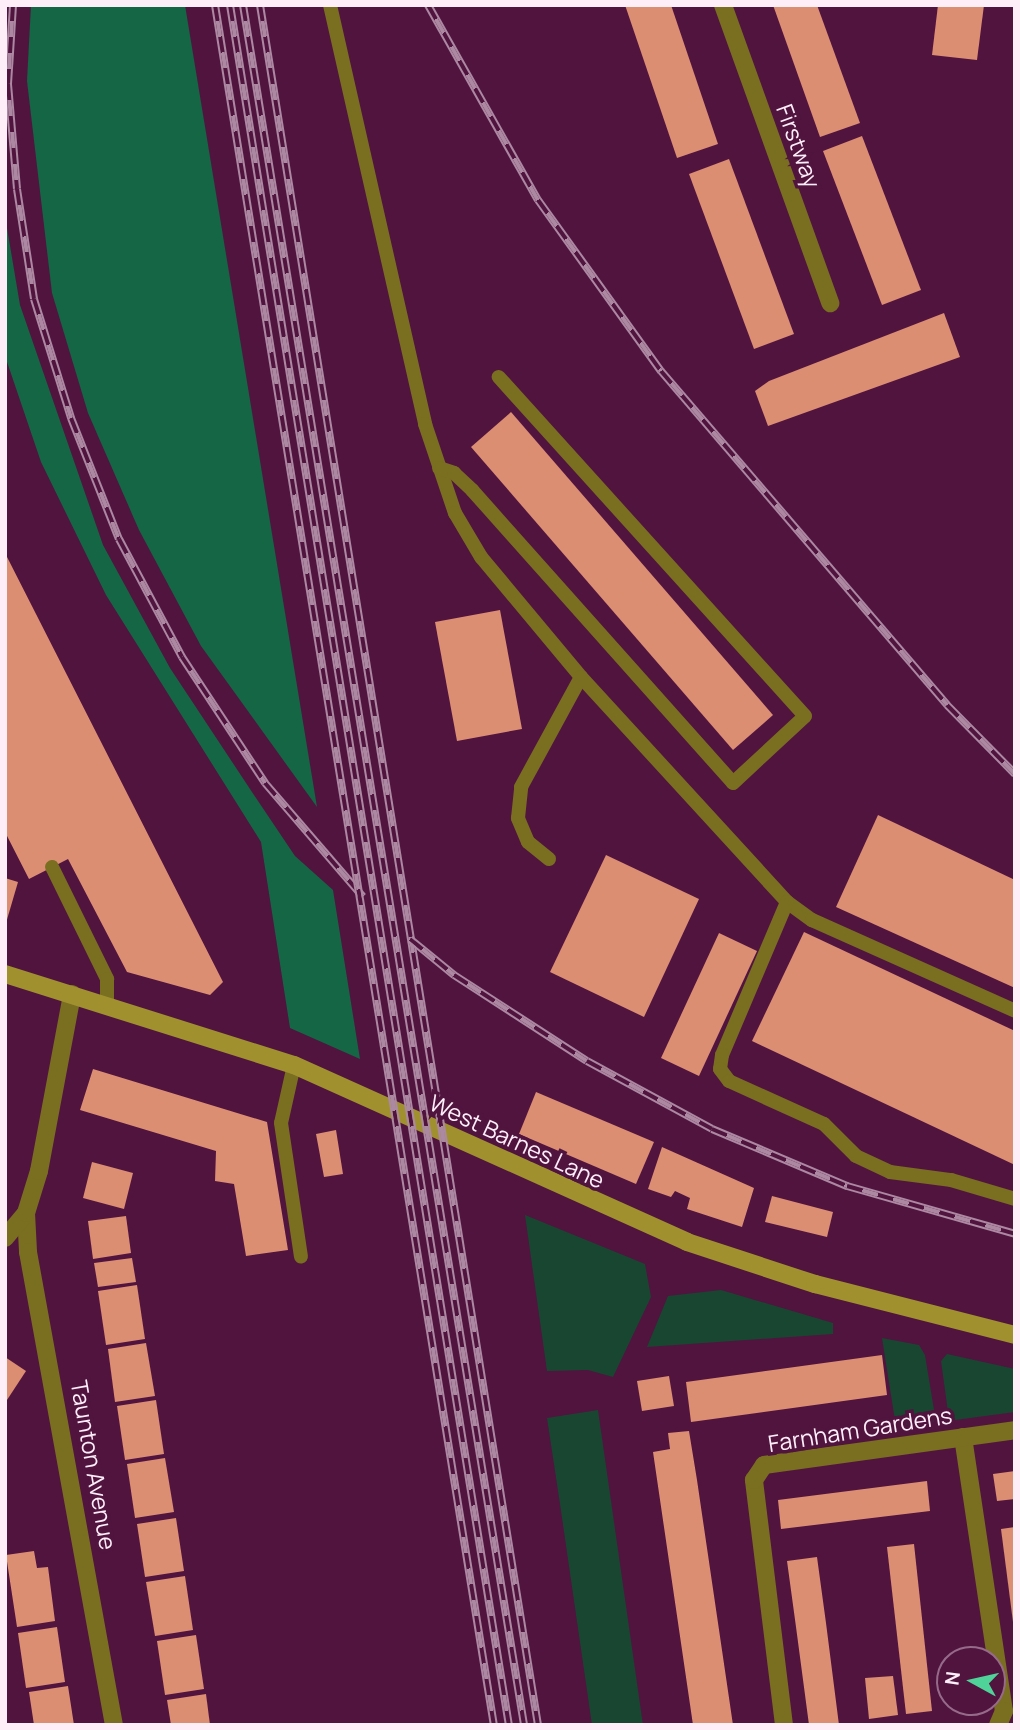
<!DOCTYPE html>
<style>
body{margin:0}
#map{position:relative;width:1020px;height:1730px;overflow:hidden;background:#50143f;font-family:Manrope,sans-serif}
div>[style]{position:absolute}
.green>*{inset:0;background:#194631}
.forest>*{inset:0;background:#146645}
.building>*{inset:0;background:#dc8e72}
.lane>*{height:14px;margin:-7px;padding:0 7px;transform-origin:7px;border-radius:7px;background:#7a6e20}
.street>*{height:18px;margin:-9px;padding:0 9px;transform-origin:9px;border-radius:9px;background:#7a6e20}
.secondary>*{height:18px;margin:-9px;padding:0 9px;transform-origin:9px;border-radius:9px;background:#a0912e}
.rail>*{height:8px;margin-top:-4px;transform-origin:0;background:repeating-linear-gradient(90deg,#50143f 0 16px,#ad88a2 0 32px);box-sizing:border-box;border-block:2px solid #ad88a2}
span{translate:-50% -50%;white-space:nowrap;text-align:center;line-height:1.15;-webkit-text-stroke:7px #50143f;paint-order:stroke}
.street-label{font-size:23px;color:#feeef8}
.frame{position:absolute;inset:0;border:7px solid #feeef8;pointer-events:none}
.north{position:absolute;left:936px;top:1646px;width:70px;height:70px;box-sizing:border-box;background:#50143f;border:2px solid #966b89;border-radius:50%;rotate:278deg;font-size:19px;font-weight:700;line-height:28px;text-align:center;color:#feeef8}
.north::after{content:'';display:block;margin:auto;width:24px;height:32px;background:#50d398;clip-path:polygon(50% 0,100% 100%,50% 72%,0 100%)}
</style>
<div id="map">
<div class="green">
<i style="clip-path:polygon(525px 1215px,645px 1264px,651px 1297px,613px 1377px,588px 1370px,547px 1371px)"></i>
<i style="clip-path:polygon(721px 1290px,833px 1323px,833px 1334px,647px 1347px,668px 1296px)"></i>
<i style="clip-path:polygon(882px 1338px,919px 1345px,925px 1355px,936px 1422px,896px 1427px)"></i>
<i style="clip-path:polygon(947px 1354px,1015px 1369px,1015px 1412px,955px 1420px,948px 1412px,941px 1361px)"></i>
<i style="clip-path:polygon(598px 1410px,643px 1725px,592px 1725px,560px 1504px,547px 1418px)"></i>
</div>
<div class="forest">
<i style="clip-path:polygon(31px 5px,185px 5px,317px 807px,201px 646px,139px 530px,88px 413px,52px 293px,27px 81px)"></i>
<i style="clip-path:polygon(5px 216px,20px 305px,103px 545px,170px 668px,250px 789px,295px 856px,333px 890px,360px 1059px,290px 1028px,261px 842px,106px 595px,41px 462px,5px 356px)"></i>
</div>
<div class="building">
<i style="clip-path:polygon(625px 5px,671px 5px,718px 144px,677px 158px)"></i>
<i style="clip-path:polygon(773px 5px,817px 5px,860px 123px,820px 137px)"></i>
<i style="clip-path:polygon(938px 5px,984px 5px,977px 60px,932px 55px)"></i>
<i style="clip-path:polygon(862px 136px,921px 290px,882px 305px,823px 151px)"></i>
<i style="clip-path:polygon(729px 159px,794px 334px,754px 349px,689px 174px)"></i>
<i style="clip-path:polygon(944px 313px,960px 357px,768px 426px,755px 391px,769px 381px)"></i>
<i style="clip-path:polygon(511px 412px,773px 715px,733px 750px,471px 447px)"></i>
<i style="clip-path:polygon(5px 553px,223px 982px,210px 995px,127px 972px,68px 859px,29px 879px,5px 832px)"></i>
<i style="clip-path:polygon(500px 610px,522px 729px,457px 741px,435px 622px)"></i>
<i style="clip-path:polygon(878px 815px,1015px 880px,1015px 988px,836px 907px)"></i>
<i style="clip-path:polygon(606px 855px,699px 899px,644px 1017px,550px 972px)"></i>
<i style="clip-path:polygon(5px 878px,18px 882px,6px 923px,5px 923px)"></i>
<i style="clip-path:polygon(804px 932px,1015px 1031px,1015px 1165px,752px 1041px)"></i>
<i style="clip-path:polygon(719px 933px,757px 951px,699px 1076px,661px 1058px)"></i>
<i style="clip-path:polygon(93px 1069px,267px 1122px,288px 1250px,246px 1256px,234px 1184px,215px 1181px,216px 1151px,80px 1110px)"></i>
<i style="clip-path:polygon(536px 1092px,654px 1142px,636px 1184px,519px 1134px)"></i>
<i style="clip-path:polygon(336px 1130px,343px 1174px,324px 1177px,316px 1134px)"></i>
<i style="clip-path:polygon(662px 1147px,754px 1188px,742px 1227px,687px 1209px,690px 1198px,675px 1191px,671px 1197px,648px 1189px)"></i>
<i style="clip-path:polygon(92px 1162px,133px 1173px,124px 1209px,83px 1198px)"></i>
<i style="clip-path:polygon(772px 1196px,833px 1212px,827px 1237px,765px 1222px)"></i>
<i style="clip-path:polygon(126px 1216px,131px 1253px,93px 1259px,88px 1221px)"></i>
<i style="clip-path:polygon(132px 1258px,136px 1282px,98px 1287px,94px 1263px)"></i>
<i style="clip-path:polygon(137px 1285px,145px 1339px,106px 1345px,98px 1291px)"></i>
<i style="clip-path:polygon(146px 1343px,155px 1396px,115px 1402px,108px 1349px)"></i>
<i style="clip-path:polygon(882px 1355px,887px 1395px,691px 1422px,686px 1382px)"></i>
<i style="clip-path:polygon(5px 1357px,26px 1371px,5px 1403px)"></i>
<i style="clip-path:polygon(669px 1376px,674px 1406px,642px 1411px,637px 1381px)"></i>
<i style="clip-path:polygon(156px 1400px,164px 1454px,125px 1460px,117px 1406px)"></i>
<i style="clip-path:polygon(689px 1431px,697px 1480px,733px 1725px,693px 1725px,653px 1452px,670px 1449px,668px 1433px)"></i>
<i style="clip-path:polygon(165px 1458px,174px 1512px,135px 1518px,127px 1464px)"></i>
<i style="clip-path:polygon(1015px 1471px,1015px 1499px,997px 1501px,993px 1474px)"></i>
<i style="clip-path:polygon(927px 1481px,930px 1511px,781px 1529px,778px 1500px)"></i>
<i style="clip-path:polygon(176px 1518px,184px 1571px,145px 1577px,137px 1524px)"></i>
<i style="clip-path:polygon(1015px 1527px,1015px 1622px,1013px 1622px,1001px 1529px)"></i>
<i style="clip-path:polygon(914px 1544px,932px 1711px,906px 1714px,887px 1547px)"></i>
<i style="clip-path:polygon(34px 1551px,37px 1568px,48px 1567px,55px 1621px,17px 1627px,6px 1555px)"></i>
<i style="clip-path:polygon(817px 1557px,826px 1623px,839px 1725px,809px 1725px,796px 1627px,787px 1561px)"></i>
<i style="clip-path:polygon(185px 1576px,193px 1630px,155px 1636px,146px 1582px)"></i>
<i style="clip-path:polygon(57px 1627px,65px 1682px,26px 1688px,18px 1633px)"></i>
<i style="clip-path:polygon(196px 1635px,204px 1689px,165px 1695px,157px 1641px)"></i>
<i style="clip-path:polygon(893px 1676px,898px 1715px,869px 1719px,865px 1678px)"></i>
<i style="clip-path:polygon(68px 1686px,74px 1725px,34px 1725px,29px 1692px)"></i>
<i style="clip-path:polygon(206px 1694px,210px 1725px,171px 1725px,167px 1700px)"></i>
</div>
<div class="lane">
<i style="left:330px;top:5px;width:430px;rotate:77.2deg"></i>
<i style="left:425px;top:424px;width:94px;rotate:71.4deg"></i>
<i style="left:455px;top:513px;width:51px;rotate:59.4deg"></i>
<i style="left:481px;top:557px;width:156px;rotate:50.2deg"></i>
<i style="left:581px;top:677px;width:305px;rotate:47.5deg"></i>
<i style="left:787px;top:902px;width:31px;rotate:36deg"></i>
<i style="left:812px;top:920px;width:222px;rotate:24.1deg"></i>
<i style="left:439px;top:468px;width:16px;rotate:18deg"></i>
<i style="left:454px;top:473px;width:25px;rotate:43deg"></i>
<i style="left:472px;top:490px;width:392px;rotate:48.3deg"></i>
<i style="left:733px;top:783px;width:98px;rotate:-42.9deg"></i>
<i style="left:805px;top:716px;width:457px;rotate:-132.1deg"></i>
<i style="left:549px;top:859px;width:27px;rotate:-141deg"></i>
<i style="left:528px;top:842px;width:26px;rotate:-113deg"></i>
<i style="left:518px;top:818px;width:31px;rotate:-84deg"></i>
<i style="left:521px;top:787px;width:125px;rotate:-61.4deg"></i>
<i style="left:52px;top:867px;width:125px;rotate:63.8deg"></i>
<i style="left:107px;top:979px;width:25px;rotate:90deg"></i>
<i style="left:787px;top:902px;width:166px;rotate:113deg"></i>
<i style="left:722px;top:1055px;width:14px;rotate:98deg"></i>
<i style="left:720px;top:1069px;width:15px;rotate:53deg"></i>
<i style="left:729px;top:1081px;width:104px;rotate:24.4deg"></i>
<i style="left:824px;top:1124px;width:45px;rotate:45deg"></i>
<i style="left:856px;top:1156px;width:38px;rotate:25deg"></i>
<i style="left:890px;top:1172px;width:62px;rotate:7.5deg"></i>
<i style="left:951px;top:1180px;width:67px;rotate:16.5deg"></i>
<i style="left:294px;top:1065px;width:59px;rotate:102.6deg"></i>
<i style="left:281px;top:1123px;width:135px;rotate:81.5deg"></i>
</div>
<div class="street">
<i style="left:723px;top:5px;width:317px;rotate:70.2deg"></i>
<i style="left:26px;top:1213px;width:39px;rotate:87deg"></i>
<i style="left:28px;top:1252px;width:481px;rotate:79.7deg"></i>
<i style="left:5px;top:1238px;width:33px;rotate:-50deg"></i>
<i style="left:26px;top:1213px;width:44px;rotate:-72.8deg"></i>
<i style="left:39px;top:1171px;width:180px;rotate:-79.4deg"></i>
<i style="left:963px;top:1437px;width:277px;rotate:81.5deg"></i>
<i style="left:1004px;top:1711px;width:15px;rotate:113deg"></i>
<i style="left:784px;top:1725px;width:247px;rotate:-97deg"></i>
<i style="left:754px;top:1480px;width:18px;rotate:-56deg"></i>
<i style="left:764px;top:1465px;width:253px;rotate:-7.9deg"></i>
</div>
<div class="secondary">
<i style="left:5px;top:974px;width:303px;rotate:17.5deg"></i>
<i style="left:294px;top:1065px;width:431px;rotate:24.2deg"></i>
<i style="left:687px;top:1242px;width:135px;rotate:18.2deg"></i>
<i style="left:815px;top:1284px;width:206px;rotate:14.3deg"></i>
</div>
<div class="rail">
<i style="left:13px;top:5px;width:79px;rotate:93.6deg"></i>
<i style="left:8px;top:84px;width:105px;rotate:85.1deg"></i>
<i style="left:17px;top:189px;width:111px;rotate:81.2deg"></i>
<i style="left:34px;top:299px;width:125px;rotate:72.7deg"></i>
<i style="left:71px;top:418px;width:130px;rotate:68.4deg"></i>
<i style="left:119px;top:539px;width:134px;rotate:61.9deg"></i>
<i style="left:182px;top:657px;width:151px;rotate:56.6deg"></i>
<i style="left:265px;top:783px;width:150px;rotate:49.3deg"></i>
<i style="left:215px;top:5px;width:1742px;rotate:80.79deg"></i>
<i style="left:230px;top:5px;width:1742px;rotate:80.79deg"></i>
<i style="left:243px;top:5px;width:1743px;rotate:80.72deg"></i>
<i style="left:260px;top:5px;width:1742px;rotate:80.82deg"></i>
<i style="left:428px;top:5px;width:224px;rotate:60.6deg"></i>
<i style="left:538px;top:200px;width:211px;rotate:54.3deg"></i>
<i style="left:661px;top:371px;width:440px;rotate:49.4deg"></i>
<i style="left:947px;top:705px;width:97px;rotate:45.4deg"></i>
<i style="left:410px;top:939px;width:57px;rotate:39.3deg"></i>
<i style="left:454px;top:975px;width:158px;rotate:32.9deg"></i>
<i style="left:587px;top:1061px;width:142px;rotate:28.5deg"></i>
<i style="left:712px;top:1129px;width:147px;rotate:22.9deg"></i>
<i style="left:847px;top:1186px;width:175px;rotate:15.9deg"></i>
</div>
<div class="street-label">
<span style="left:799px;top:146px;rotate:70deg">Firstway</span>
<span style="left:517px;top:1141px;rotate:25deg">West Barnes Lane</span>
<span style="left:860px;top:1429px;rotate:-9deg">Farnham Gardens</span>
<span style="left:94px;top:1465px;rotate:80deg">Taunton Avenue</span>
</div>
<div class="frame"></div>
<div class="north">N</div>
</div>
